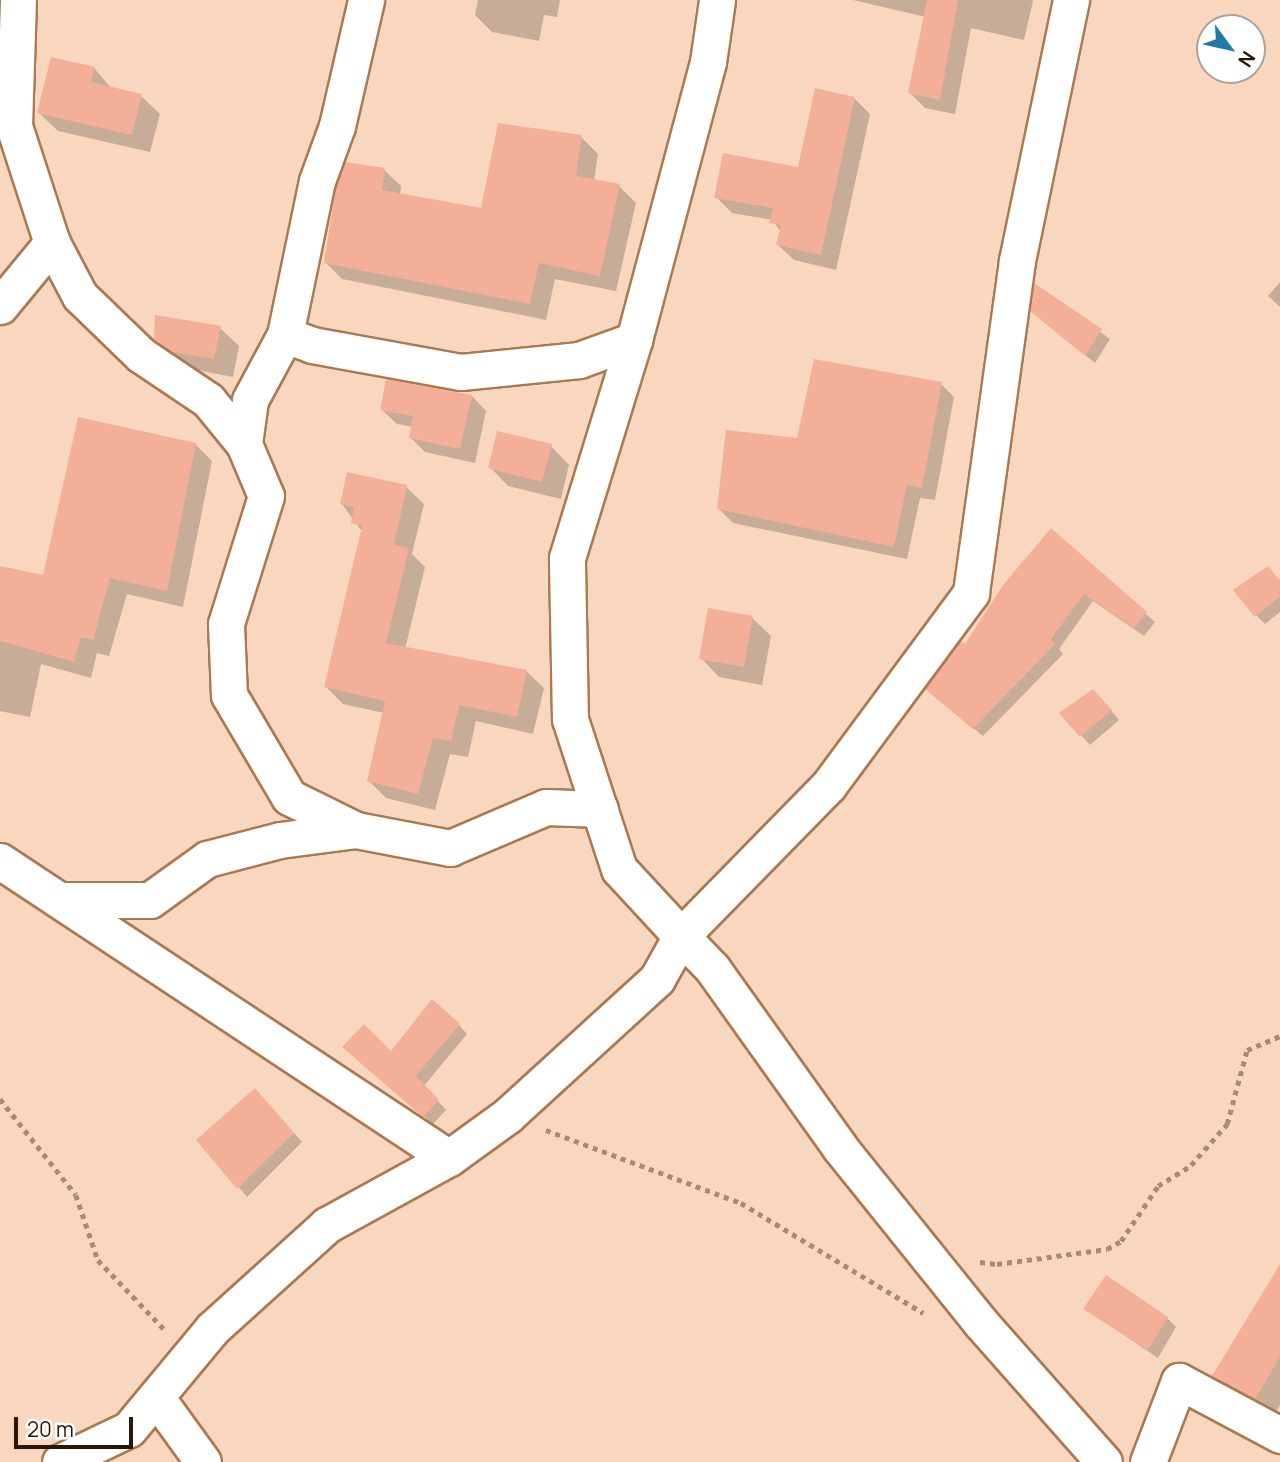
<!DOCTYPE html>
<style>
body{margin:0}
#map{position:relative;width:1280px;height:1462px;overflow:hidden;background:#f9d7be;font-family:Manrope,sans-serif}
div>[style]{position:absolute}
.shadow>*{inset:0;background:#0003}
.building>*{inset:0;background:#f4af98}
.path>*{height:4.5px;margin-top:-2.25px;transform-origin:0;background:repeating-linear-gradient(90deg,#a78b75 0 5px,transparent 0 10px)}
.roads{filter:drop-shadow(2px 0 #ab7951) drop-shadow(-2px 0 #ab7951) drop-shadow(0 2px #ab7951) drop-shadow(0 -2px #ab7951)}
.street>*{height:35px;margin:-17.5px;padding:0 17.5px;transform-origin:17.5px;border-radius:17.5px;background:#fff}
span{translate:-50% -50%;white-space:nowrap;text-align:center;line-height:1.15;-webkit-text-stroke:5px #fff;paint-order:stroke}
.north{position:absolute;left:1196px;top:14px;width:70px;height:70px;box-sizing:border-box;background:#fff;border:2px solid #aaa29b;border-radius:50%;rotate:123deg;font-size:19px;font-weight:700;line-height:28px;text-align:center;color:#2a1606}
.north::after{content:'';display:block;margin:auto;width:24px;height:32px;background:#2579a9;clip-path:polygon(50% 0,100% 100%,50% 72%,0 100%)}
.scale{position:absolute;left:14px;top:1417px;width:119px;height:32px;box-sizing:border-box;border:4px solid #2a1606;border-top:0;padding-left:9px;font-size:21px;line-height:24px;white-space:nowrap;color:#2a1606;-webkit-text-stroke:5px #fff;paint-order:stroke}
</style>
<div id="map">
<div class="shadow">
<i style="clip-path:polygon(478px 0,560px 0,557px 17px,544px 15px,539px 41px,492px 32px,475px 15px)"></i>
<i style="clip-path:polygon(853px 0,1032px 0,1033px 1px,1024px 40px,971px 28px,955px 114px,925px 108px,910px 93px,926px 17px)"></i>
<i style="clip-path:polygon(94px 68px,112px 89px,141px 96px,160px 114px,150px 152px,58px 131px,39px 113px)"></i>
<i style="clip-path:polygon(855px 99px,870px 114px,836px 270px,794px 260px,778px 245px,781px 232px,772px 220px,732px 213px,716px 197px,799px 169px)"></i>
<i style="clip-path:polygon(581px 137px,598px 154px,594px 181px,619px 186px,636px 203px,616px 291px,555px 279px,546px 320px,342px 279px,326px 263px,384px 170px,401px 186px,400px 195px,483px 210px)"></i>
<i style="clip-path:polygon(1280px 282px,1280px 307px,1268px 296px)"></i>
<i style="clip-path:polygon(1036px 286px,1110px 339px,1095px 363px,1042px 320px)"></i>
<i style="clip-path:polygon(220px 328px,239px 346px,233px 377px,192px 369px,155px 339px)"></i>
<i style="clip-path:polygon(941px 384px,954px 397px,935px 500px,920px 498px,907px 559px,733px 523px,719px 509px,799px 440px)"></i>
<i style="clip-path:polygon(472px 396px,486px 411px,475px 463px,425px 452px,411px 438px,413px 427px,397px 424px,382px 410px)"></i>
<i style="clip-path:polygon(195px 444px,212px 461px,183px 607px,127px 594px,109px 656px,97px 653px,91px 678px,41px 664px,30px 717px,0 711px,0 568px,45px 577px)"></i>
<i style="clip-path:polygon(551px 446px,569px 465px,561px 499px,508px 486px,490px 467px)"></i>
<i style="clip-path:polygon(406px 487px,424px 504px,412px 554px,425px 567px,405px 649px,526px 671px,544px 688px,533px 734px,476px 721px,468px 757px,450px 754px,435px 810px,386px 798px,369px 781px,384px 713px,343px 704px,326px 687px,363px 533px,342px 504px)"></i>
<i style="clip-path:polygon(1051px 531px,1155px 622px,1144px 636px,1093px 601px,1059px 649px,1063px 654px,983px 736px,936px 698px,965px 647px)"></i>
<i style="clip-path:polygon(1280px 579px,1280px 612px,1265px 624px,1256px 615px)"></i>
<i style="clip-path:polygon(752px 618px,771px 636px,762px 685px,719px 677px,701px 658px)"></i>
<i style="clip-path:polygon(1102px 700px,1119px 720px,1090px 745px,1061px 713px)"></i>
<i style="clip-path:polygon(459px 1025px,467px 1034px,424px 1086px,446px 1110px,433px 1124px,353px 1055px,391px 1053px)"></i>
<i style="clip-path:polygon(264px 1099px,302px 1142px,247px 1197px,199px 1140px)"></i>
<i style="clip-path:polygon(1280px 1292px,1280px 1405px,1274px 1416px,1233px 1394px,1215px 1376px)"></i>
<i style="clip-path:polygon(1085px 1309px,1167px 1318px,1176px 1327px,1158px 1358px)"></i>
</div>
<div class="building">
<i style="clip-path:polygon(927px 0,958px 0,940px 100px,908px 93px)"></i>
<i style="clip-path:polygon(51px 57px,95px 67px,91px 82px,142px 94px,132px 135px,37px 113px)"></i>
<i style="clip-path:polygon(815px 88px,855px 97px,821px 255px,776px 245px,781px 225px,769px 223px,773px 208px,714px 198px,723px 153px,798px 167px)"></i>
<i style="clip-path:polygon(498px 123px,582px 135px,576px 176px,620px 184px,600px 276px,539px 263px,530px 304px,324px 263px,336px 187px,345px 162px,385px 168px,382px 190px,481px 208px)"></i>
<i style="clip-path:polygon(1034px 283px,1102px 329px,1085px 356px,1030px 311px)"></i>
<i style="clip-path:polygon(155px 315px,221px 326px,214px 359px,172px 352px,154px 339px)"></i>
<i style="clip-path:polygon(814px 359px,942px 382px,922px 488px,907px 485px,894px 547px,717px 509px,726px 430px,797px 438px)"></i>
<i style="clip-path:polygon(386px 379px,472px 395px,460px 449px,409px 438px,413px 416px,380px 410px)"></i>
<i style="clip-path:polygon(78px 417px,196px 443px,167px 591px,110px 578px,93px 640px,81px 637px,74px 662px,0 641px,0 566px,43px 575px)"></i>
<i style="clip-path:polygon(497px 431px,552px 444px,542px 482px,488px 468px)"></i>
<i style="clip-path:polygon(347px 472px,407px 485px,394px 545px,409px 548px,386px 643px,527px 670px,517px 717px,459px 705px,451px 741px,433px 738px,418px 794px,367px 781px,385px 701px,324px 687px,362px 526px,351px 523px,354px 507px,340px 504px)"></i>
<i style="clip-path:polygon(1051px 528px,1147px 612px,1134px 628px,1084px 594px,1051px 639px,1055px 644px,973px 729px,925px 689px,960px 641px,965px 644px,1003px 585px)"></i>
<i style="clip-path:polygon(1268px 566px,1280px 581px,1280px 596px,1255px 617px,1233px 590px)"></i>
<i style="clip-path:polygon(708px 608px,753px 616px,744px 667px,699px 659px)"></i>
<i style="clip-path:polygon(1093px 689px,1112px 710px,1080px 737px,1059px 713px)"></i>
<i style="clip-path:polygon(432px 999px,460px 1024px,416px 1076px,439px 1100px,423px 1117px,342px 1047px,364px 1024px,391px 1051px)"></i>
<i style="clip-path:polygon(255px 1088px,294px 1133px,237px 1189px,196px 1140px)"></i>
<i style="clip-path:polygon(1280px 1264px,1280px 1357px,1255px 1399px,1212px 1376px)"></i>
<i style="clip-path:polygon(1106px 1275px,1168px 1317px,1148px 1350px,1083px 1309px)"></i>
</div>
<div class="path">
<i style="left:0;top:1099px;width:122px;rotate:51.6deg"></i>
<i style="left:76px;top:1195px;width:69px;rotate:71.3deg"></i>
<i style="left:98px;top:1260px;width:97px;rotate:46.3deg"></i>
<i style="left:546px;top:1130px;width:208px;rotate:20.5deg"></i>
<i style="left:741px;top:1203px;width:213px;rotate:31.1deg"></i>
<i style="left:980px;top:1262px;width:17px;rotate:7deg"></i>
<i style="left:997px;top:1264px;width:111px;rotate:-7.8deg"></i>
<i style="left:1107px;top:1249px;width:16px;rotate:-30deg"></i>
<i style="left:1121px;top:1241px;width:66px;rotate:-56.1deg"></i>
<i style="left:1158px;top:1186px;width:39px;rotate:-32deg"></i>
<i style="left:1191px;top:1165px;width:55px;rotate:-48.7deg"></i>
<i style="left:1227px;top:1124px;width:77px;rotate:-74.9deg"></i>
<i style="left:1247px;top:1050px;width:36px;rotate:-23deg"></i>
</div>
<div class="roads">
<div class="street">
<i style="left:18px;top:0;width:126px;rotate:91.8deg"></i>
<i style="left:14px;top:126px;width:123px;rotate:72deg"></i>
<i style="left:52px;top:243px;width:60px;rotate:62.2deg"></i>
<i style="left:80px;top:296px;width:85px;rotate:44deg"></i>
<i style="left:141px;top:355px;width:81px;rotate:33.9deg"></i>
<i style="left:208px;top:400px;width:57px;rotate:50.7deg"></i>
<i style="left:244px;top:444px;width:56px;rotate:67.1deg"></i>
<i style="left:266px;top:496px;width:134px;rotate:107.4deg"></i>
<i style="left:226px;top:624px;width:71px;rotate:87.6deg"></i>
<i style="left:229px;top:695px;width:118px;rotate:59.5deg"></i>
<i style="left:289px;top:797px;width:75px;rotate:26.2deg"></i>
<i style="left:356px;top:830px;width:96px;rotate:10.8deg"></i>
<i style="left:450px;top:848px;width:104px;rotate:-23.1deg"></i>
<i style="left:546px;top:807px;width:54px;rotate:2.1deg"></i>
<i style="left:1071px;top:0;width:267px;rotate:101.7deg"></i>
<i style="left:1017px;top:261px;width:335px;rotate:97.9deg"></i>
<i style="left:971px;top:593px;width:239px;rotate:126.5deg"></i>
<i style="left:829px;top:785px;width:211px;rotate:134.4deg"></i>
<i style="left:681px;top:936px;width:45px;rotate:45.9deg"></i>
<i style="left:712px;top:968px;width:222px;rotate:54.5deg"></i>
<i style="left:841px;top:1149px;width:222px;rotate:51.2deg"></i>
<i style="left:980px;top:1322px;width:187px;rotate:48.5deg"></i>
<i style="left:0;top:306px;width:82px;rotate:-50.5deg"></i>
<i style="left:285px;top:335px;width:157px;rotate:-78.3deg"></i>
<i style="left:317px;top:181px;width:59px;rotate:-70deg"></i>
<i style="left:337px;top:126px;width:129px;rotate:-77deg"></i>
<i style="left:244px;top:444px;width:44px;rotate:-82.2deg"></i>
<i style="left:250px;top:400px;width:74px;rotate:-61.7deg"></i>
<i style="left:285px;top:335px;width:29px;rotate:20deg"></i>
<i style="left:312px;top:345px;width:151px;rotate:10.3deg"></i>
<i style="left:461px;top:372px;width:119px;rotate:-5.8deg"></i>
<i style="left:579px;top:360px;width:59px;rotate:-20deg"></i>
<i style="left:0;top:861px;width:538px;rotate:33.48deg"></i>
<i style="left:449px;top:1158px;width:72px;rotate:-35.9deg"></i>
<i style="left:507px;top:1116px;width:203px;rotate:-42.4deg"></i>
<i style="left:657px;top:979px;width:49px;rotate:-60.8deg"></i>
<i style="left:681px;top:936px;width:91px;rotate:-132.8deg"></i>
<i style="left:619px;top:869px;width:158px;rotate:-108.1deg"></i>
<i style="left:570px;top:719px;width:161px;rotate:-91.1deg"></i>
<i style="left:567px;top:558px;width:228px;rotate:-72.9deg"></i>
<i style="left:634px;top:340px;width:288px;rotate:-75.1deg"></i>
<i style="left:708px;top:62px;width:63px;rotate:-81.7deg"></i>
<i style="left:63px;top:900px;width:87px"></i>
<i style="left:150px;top:900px;width:70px;rotate:-35.7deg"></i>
<i style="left:207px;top:859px;width:75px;rotate:-14.6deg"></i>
<i style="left:280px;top:840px;width:77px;rotate:-7.5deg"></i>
<i style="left:156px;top:1397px;width:80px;rotate:54.1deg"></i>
<i style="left:60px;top:1462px;width:76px;rotate:-25.6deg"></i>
<i style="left:129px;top:1429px;width:131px;rotate:-50.3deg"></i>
<i style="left:213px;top:1328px;width:154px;rotate:-42.1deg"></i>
<i style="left:327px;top:1225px;width:139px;rotate:-28.8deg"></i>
<i style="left:1148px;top:1462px;width:87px;rotate:-69.1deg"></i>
<i style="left:1179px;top:1381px;width:115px;rotate:28.1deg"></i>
</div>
</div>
<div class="north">N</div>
<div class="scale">20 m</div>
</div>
